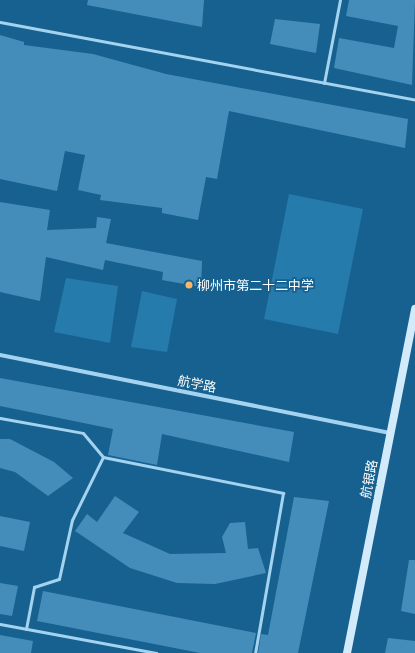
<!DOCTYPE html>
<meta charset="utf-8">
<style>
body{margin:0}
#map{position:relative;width:415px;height:653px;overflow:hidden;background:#176190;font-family:"Exo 2","Noto Sans SC",sans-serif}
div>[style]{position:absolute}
.green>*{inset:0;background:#267bad}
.building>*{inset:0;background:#448dba}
.lane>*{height:3px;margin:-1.5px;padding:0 1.5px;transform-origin:1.5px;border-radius:1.5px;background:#a4d3f0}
.street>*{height:4px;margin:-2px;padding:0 2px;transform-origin:2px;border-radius:2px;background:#a4d3f0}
.secondary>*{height:8px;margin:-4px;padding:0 4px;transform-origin:4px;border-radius:4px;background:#d2ebfb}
.dots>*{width:11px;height:11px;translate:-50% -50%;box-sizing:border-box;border:2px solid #176190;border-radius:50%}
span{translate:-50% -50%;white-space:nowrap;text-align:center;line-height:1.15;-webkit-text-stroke:3.5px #176190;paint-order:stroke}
.poi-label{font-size:13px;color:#fff}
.left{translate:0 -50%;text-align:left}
.street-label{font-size:13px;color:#fff}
</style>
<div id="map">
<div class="green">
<i style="clip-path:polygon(289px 194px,363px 209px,338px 334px,264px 319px)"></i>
<i style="clip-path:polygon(66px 278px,118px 286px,110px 343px,54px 332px)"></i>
<i style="clip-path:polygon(142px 291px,177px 299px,167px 352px,131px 347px)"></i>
</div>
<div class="building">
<i style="clip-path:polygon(88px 0,204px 0,202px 27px,87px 5px)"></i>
<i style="clip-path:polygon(349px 0,415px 0,412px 85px,334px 68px,339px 38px,394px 48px,398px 26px,346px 16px)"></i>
<i style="clip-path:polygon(275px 19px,320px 24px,316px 53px,270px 44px)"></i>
<i style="clip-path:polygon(0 35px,24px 42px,24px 45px,93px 54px,166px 74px,408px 119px,405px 148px,229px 111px,217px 179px,206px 177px,198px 220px,162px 213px,162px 208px,100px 200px,101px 195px,78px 190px,85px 155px,65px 151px,57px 191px,0 179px)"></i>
<i style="clip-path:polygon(0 202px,50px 210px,47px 230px,96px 228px,97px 217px,111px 219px,106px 243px,202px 261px,201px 287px,162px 280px,163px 272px,105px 260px,103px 270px,46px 257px,40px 301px,0 292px)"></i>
<i style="clip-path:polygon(0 378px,294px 432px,289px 462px,162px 434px,157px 465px,108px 455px,113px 429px,0 406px)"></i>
<i style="clip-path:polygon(0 439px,10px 439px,54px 462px,73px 478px,48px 496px,15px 472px,0 468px)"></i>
<i style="clip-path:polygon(115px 496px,139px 512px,123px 533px,170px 554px,226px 553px,222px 537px,230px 523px,245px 522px,248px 549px,258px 548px,266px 573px,215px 584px,177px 583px,130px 568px,75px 531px,87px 514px,97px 522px)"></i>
<i style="clip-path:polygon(294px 497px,329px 501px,298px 653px,258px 653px,261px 634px,268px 635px)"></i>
<i style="clip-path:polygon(0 516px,30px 522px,24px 551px,0 546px)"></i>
<i style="clip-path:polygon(409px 560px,415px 560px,415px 614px,401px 611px)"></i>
<i style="clip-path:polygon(0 583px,18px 586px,12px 616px,0 614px)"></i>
<i style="clip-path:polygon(43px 591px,256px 633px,252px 653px,200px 653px,37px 621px)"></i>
<i style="clip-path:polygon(0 635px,33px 641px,31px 653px,0 653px)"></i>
<i style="clip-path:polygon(388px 638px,415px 641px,415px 653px,385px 653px)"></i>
</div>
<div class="lane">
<i style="left:0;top:22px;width:422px;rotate:10.6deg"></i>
<i style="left:324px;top:83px;width:85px;rotate:-79.1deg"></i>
<i style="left:0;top:418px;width:84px;rotate:10.2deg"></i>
<i style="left:83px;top:433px;width:31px;rotate:50deg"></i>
<i style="left:103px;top:457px;width:184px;rotate:11.3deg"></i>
<i style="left:283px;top:493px;width:162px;rotate:99.9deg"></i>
<i style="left:0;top:624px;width:159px;rotate:10.5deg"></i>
<i style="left:26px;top:629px;width:43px;rotate:-79.2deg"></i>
<i style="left:34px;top:587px;width:26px;rotate:-18deg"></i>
<i style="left:59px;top:579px;width:60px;rotate:-77.6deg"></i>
<i style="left:72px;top:520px;width:70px;rotate:-63.8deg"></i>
</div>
<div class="street">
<i style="left:0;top:355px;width:399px;rotate:11.3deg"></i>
</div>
<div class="secondary">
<i style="left:347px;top:653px;width:351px;rotate:-78.8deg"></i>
</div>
<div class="dots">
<i style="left:189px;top:285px;background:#ffb662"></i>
</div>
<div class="poi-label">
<span class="left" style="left:197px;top:285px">柳州市第二十二中学</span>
</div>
<div class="street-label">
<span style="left:197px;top:384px;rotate:11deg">航学路</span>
<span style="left:369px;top:479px;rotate:-79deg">航银路</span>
</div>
</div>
